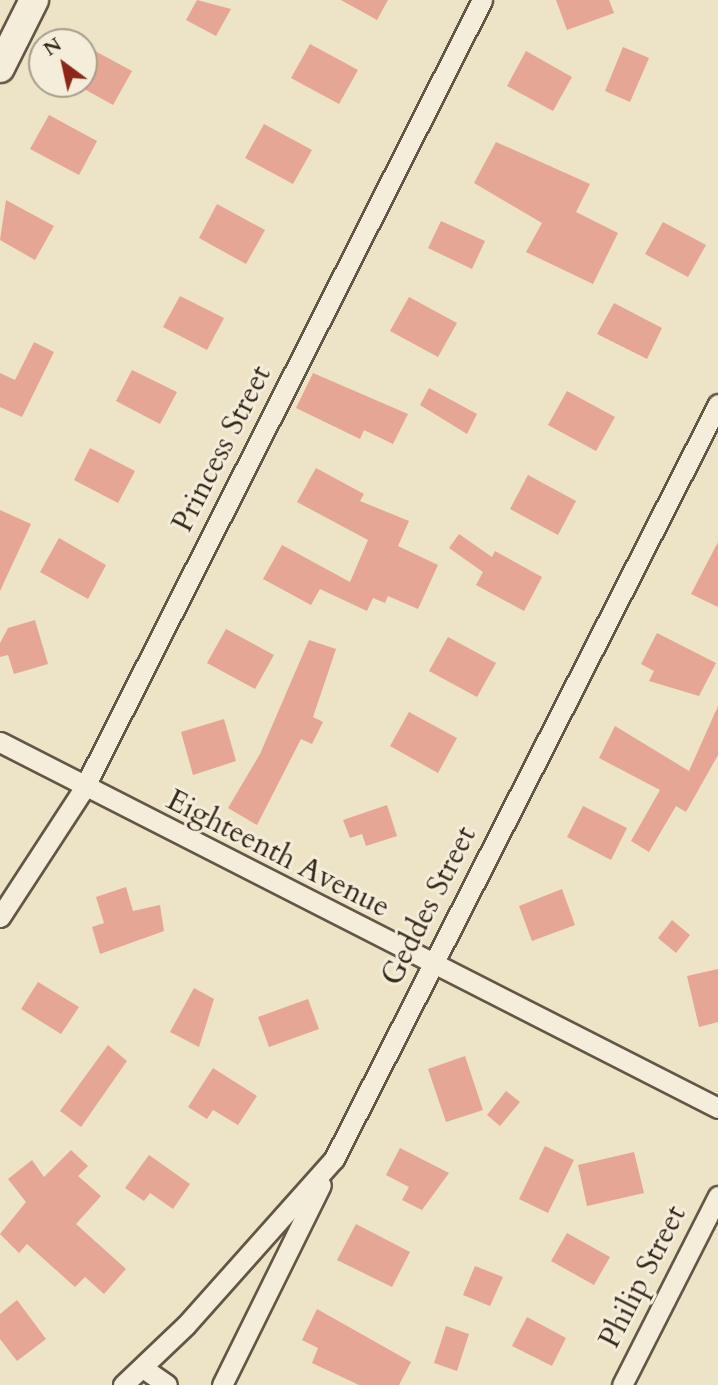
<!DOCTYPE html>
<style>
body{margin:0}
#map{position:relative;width:718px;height:1385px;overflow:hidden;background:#ede3c6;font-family:Cardo,serif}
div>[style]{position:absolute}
.building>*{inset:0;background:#e6a695}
.roads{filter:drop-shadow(2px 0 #625744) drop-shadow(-2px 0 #625744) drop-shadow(0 2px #625744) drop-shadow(0 -2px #625744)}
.street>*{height:19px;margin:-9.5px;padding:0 9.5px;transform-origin:9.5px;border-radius:9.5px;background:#f3edda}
.secondary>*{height:28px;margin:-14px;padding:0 14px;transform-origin:14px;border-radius:14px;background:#f3edda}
span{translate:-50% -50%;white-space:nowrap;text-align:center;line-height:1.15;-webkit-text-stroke:6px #f3edda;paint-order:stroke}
.street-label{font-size:30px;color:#342819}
.north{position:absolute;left:28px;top:28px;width:70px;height:70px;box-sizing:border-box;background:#f3edda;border:2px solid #a79e8d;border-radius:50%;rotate:327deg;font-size:19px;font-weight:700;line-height:28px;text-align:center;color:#342819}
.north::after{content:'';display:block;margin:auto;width:24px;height:32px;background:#8f2418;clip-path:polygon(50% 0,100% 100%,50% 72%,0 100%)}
</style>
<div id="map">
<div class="building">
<i style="clip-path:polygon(197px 0,231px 9px,216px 36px,186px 20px)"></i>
<i style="clip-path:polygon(341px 0,388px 0,377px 20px)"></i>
<i style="clip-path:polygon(556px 0,609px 0,614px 13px,567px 30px)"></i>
<i style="clip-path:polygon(310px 44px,358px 70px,339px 104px,291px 78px)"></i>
<i style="clip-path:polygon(84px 45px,132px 71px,113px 105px,84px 89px)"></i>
<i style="clip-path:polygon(623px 47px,649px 58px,630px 102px,605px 91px)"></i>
<i style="clip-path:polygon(526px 51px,572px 77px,553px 111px,507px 86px)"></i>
<i style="clip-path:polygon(49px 115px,97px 141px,79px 175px,30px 149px)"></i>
<i style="clip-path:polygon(264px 124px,312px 150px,293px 184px,245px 158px)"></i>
<i style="clip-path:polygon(496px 142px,590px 184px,576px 212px,618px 233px,593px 284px,526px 252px,542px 223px,474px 183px)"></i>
<i style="clip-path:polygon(6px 200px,54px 226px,35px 260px,0 240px)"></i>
<i style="clip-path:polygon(217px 204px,265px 230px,246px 264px,199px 238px)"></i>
<i style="clip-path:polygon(441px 221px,485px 241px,472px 269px,428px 248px)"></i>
<i style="clip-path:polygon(663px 222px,706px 245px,688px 277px,645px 254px)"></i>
<i style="clip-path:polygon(180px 296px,224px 318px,207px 350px,163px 327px)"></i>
<i style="clip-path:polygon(409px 297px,457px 323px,438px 357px,390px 331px)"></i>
<i style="clip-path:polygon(614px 303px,662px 328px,647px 359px,597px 334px)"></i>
<i style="clip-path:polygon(34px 342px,54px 352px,22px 417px,0 407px,0 373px,15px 380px)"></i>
<i style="clip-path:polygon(132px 370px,177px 392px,160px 424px,116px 401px)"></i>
<i style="clip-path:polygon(313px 373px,408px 414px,393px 444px,364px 430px,360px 439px,296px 408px)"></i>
<i style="clip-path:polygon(429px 388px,477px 414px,467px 434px,420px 405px)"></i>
<i style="clip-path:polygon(567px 391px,615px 417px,596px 451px,548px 425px)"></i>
<i style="clip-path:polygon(90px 448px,135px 471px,118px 503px,74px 480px)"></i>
<i style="clip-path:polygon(316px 468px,364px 494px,360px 501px,409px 521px,398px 546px,438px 565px,418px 609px,388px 596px,385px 603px,373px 598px,367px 611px,320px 589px,311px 605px,263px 579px,282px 545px,350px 582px,368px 540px,297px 502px)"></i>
<i style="clip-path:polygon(528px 475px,576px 501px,558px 535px,510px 509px)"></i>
<i style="clip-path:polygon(0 510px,31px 524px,0 591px)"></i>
<i style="clip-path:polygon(459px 534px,492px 557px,495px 551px,542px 577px,524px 611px,476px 585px,483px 572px,449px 548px)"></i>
<i style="clip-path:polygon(59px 538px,106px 565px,88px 599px,40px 572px)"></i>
<i style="clip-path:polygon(718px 542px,718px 607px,691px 594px)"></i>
<i style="clip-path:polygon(35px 620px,48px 664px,14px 674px,8px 655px,0 657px,0 643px,8px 628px)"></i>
<i style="clip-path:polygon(226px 629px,274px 655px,255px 689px,207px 663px)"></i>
<i style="clip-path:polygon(657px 633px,716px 663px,699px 696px,649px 681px,654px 671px,641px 664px)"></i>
<i style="clip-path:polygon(448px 637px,496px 663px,477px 697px,429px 671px)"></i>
<i style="clip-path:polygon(309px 640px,336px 649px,313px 717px,323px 722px,312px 744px,301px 739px,257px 825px,228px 808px,260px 754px)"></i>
<i style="clip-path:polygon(718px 706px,718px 755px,686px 812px,676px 806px,649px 852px,631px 841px,660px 790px,599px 758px,615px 726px,689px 771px)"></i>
<i style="clip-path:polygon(409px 712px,457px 738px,438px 773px,390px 746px)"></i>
<i style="clip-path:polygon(224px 719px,236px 761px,193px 775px,181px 732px)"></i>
<i style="clip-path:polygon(387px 805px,397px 836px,366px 846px,362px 834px,350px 838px,343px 820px)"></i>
<i style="clip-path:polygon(583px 806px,627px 828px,611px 860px,567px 837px)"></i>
<i style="clip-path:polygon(126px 887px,133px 911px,160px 905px,164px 931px,100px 954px,92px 927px,104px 923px,96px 897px)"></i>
<i style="clip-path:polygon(562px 889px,575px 925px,532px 941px,519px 906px)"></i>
<i style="clip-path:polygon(672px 920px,690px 935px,676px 953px,658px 938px)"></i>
<i style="clip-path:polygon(718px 969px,718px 1022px,699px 1027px,687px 976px)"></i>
<i style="clip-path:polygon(38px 982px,79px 1007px,61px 1034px,21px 1009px)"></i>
<i style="clip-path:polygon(194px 988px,214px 999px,199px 1047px,170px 1032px)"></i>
<i style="clip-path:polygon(308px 999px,319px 1029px,269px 1047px,258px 1017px)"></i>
<i style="clip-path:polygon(108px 1045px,127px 1061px,81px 1127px,60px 1111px)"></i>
<i style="clip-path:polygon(465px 1056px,483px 1110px,446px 1122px,428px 1069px)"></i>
<i style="clip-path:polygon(213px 1068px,257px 1096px,238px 1125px,213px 1110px,207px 1119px,188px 1107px)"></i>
<i style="clip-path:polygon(506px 1091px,520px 1102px,500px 1126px,487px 1115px)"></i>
<i style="clip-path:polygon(545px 1146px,574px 1160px,548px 1213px,519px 1199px)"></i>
<i style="clip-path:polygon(400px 1148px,449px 1173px,422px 1210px,402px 1200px,409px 1187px,386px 1175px)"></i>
<i style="clip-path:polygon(71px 1150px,88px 1166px,78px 1176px,101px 1196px,76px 1224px,126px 1269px,104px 1294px,85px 1277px,75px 1287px,27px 1244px,19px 1253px,0 1234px,26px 1202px,8px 1179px,32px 1160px,44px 1177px)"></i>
<i style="clip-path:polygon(634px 1152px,644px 1193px,587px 1206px,578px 1165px)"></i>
<i style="clip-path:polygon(149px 1155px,190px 1184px,173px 1209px,150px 1193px,144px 1201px,125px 1188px)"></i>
<i style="clip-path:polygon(356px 1224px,410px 1252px,392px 1287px,337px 1260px)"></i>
<i style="clip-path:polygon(567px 1233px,610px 1257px,594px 1285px,551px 1261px)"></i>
<i style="clip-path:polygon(475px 1266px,503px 1277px,490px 1306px,463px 1295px)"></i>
<i style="clip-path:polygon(17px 1300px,46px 1339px,17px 1361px,0 1339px,0 1314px)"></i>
<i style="clip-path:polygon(317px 1309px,411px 1362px,399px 1385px,359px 1385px,312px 1363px,318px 1348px,302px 1340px)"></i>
<i style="clip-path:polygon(527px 1317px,566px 1338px,552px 1366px,512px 1346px)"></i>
<i style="clip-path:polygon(446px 1326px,469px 1334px,457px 1371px,434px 1363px)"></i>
</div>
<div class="roads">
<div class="street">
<i style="left:0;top:742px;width:806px;rotate:27.01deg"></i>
<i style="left:0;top:917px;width:154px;rotate:-56.9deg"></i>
<i style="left:84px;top:788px;width:883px;rotate:-63.2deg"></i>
<i style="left:143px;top:1368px;width:29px;rotate:35deg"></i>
<i style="left:123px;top:1385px;width:87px;rotate:-43.6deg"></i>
<i style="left:186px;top:1325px;width:222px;rotate:-48.3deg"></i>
<i style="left:334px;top:1159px;width:847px;rotate:-63.04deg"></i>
<i style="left:222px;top:1385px;width:223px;rotate:-63.7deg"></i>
<i style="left:622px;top:1385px;width:212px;rotate:-63.1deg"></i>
</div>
<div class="secondary">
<i style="left:0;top:68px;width:76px;rotate:-63.4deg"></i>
</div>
</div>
<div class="street-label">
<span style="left:222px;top:449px;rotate:-63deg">Princess Street</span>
<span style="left:278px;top:854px;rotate:27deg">Eighteenth Avenue</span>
<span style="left:429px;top:906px;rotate:-63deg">Geddes Street</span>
<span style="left:643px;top:1277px;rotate:-63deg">Philip Street</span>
</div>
<div class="north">N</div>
</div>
